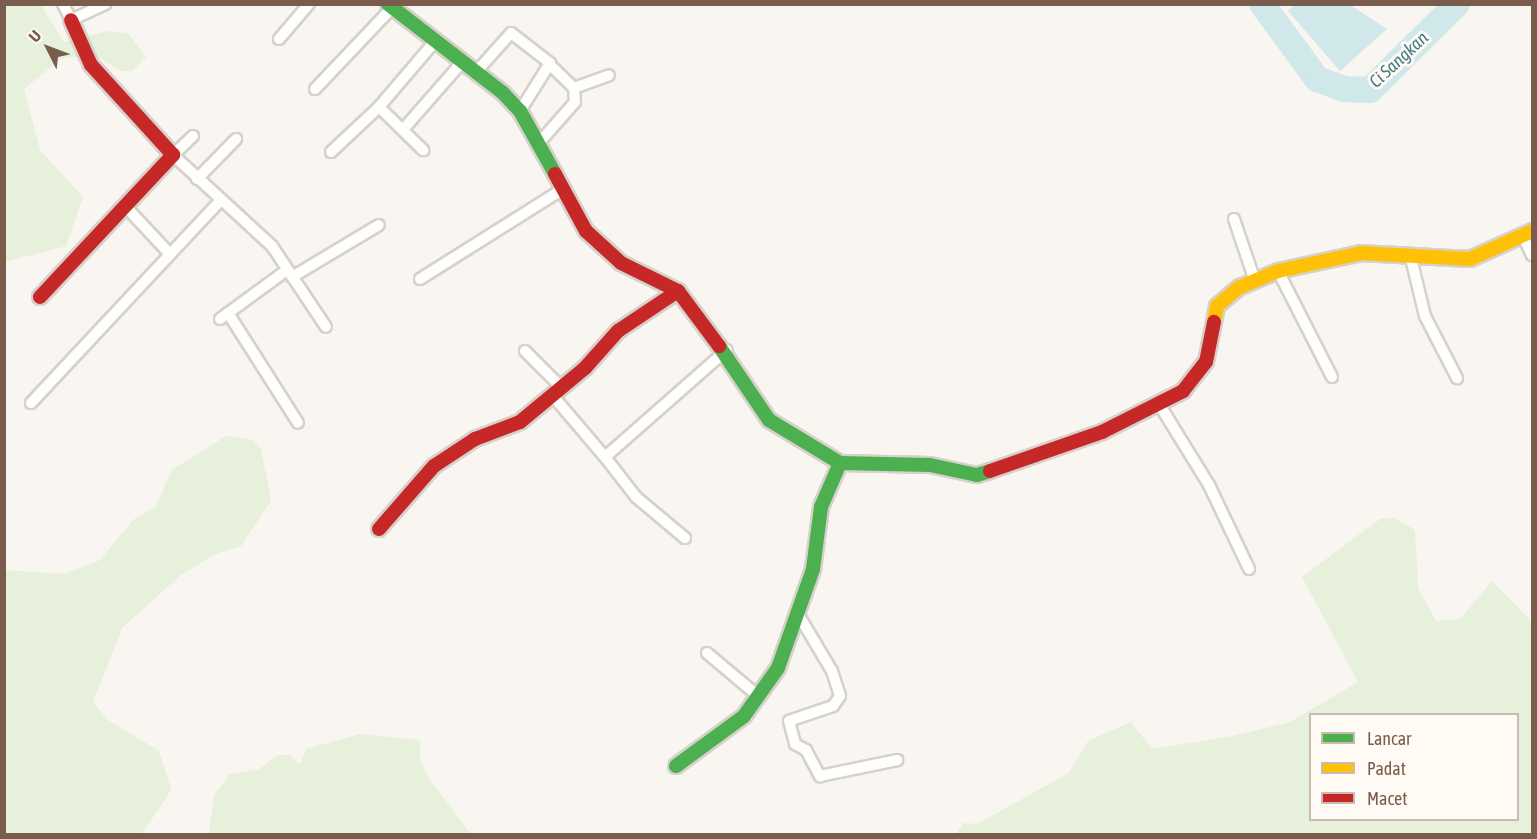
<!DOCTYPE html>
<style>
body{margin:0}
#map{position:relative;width:1537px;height:839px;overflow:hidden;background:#f9f5f0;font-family:"Asap Condensed",sans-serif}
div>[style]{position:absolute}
.green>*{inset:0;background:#e7f0db}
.water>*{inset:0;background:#d0e8ea}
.river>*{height:26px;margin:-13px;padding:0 13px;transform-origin:13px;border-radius:13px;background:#d0e8ea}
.roads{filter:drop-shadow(2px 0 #d7d1cb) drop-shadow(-2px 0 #d7d1cb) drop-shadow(0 2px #d7d1cb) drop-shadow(0 -2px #d7d1cb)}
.street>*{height:10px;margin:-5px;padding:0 5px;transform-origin:5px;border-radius:5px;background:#fefefd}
.fast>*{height:14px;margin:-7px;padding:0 7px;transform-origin:7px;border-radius:7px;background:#4caf50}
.slow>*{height:14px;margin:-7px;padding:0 7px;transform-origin:7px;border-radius:7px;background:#ffc107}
.jam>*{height:14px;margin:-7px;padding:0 7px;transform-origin:7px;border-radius:7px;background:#c62828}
span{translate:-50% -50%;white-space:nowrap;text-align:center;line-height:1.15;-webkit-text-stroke:6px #fffaf3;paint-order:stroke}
.water-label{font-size:18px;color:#437c86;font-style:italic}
.frame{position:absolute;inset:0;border:6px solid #7a5c4d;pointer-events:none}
.legend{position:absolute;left:1309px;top:713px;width:210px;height:108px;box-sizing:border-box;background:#fffaf3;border:2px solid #cabbb1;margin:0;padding:8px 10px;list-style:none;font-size:18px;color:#7a5c4d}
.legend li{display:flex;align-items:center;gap:12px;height:30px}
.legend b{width:30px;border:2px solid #cabbb1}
.north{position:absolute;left:18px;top:18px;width:60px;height:60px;-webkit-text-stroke:4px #fffaf3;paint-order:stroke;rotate:312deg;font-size:16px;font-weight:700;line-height:24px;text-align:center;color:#7a5c4d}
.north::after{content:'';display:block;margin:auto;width:21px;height:27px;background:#7a5c4d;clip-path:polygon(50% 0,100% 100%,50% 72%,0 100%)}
</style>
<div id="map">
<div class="green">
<i style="clip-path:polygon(5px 5px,41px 5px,64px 42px,108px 31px,128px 33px,146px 57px,132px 71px,121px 71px,94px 54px,61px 59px,24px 89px,40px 150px,83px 197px,66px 246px,5px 262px)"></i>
<i style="clip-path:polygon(226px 436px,253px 440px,261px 449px,271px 501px,241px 546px,215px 554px,181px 575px,122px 628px,93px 702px,108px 720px,159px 751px,171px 789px,164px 802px,141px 834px,5px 834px,5px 570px,64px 574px,100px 560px,133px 520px,156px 506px,172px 470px)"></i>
<i style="clip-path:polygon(evenodd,1394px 518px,1415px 530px,1418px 588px,1436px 621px,1460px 619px,1492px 581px,1532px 622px,1532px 834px,956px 834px,964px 823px,977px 824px,1069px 773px,1088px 741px,1131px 722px,1152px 749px,1233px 736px,1290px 722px,1358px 682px,1302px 577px,1380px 519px,1394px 518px,1518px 714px,1518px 820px,1310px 820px,1310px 714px,1518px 714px)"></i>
<i style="clip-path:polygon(360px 734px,420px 740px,420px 760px,429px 778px,471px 834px,209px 834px,214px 795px,230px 774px,259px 769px,278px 755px,290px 755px,300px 764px,306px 749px)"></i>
</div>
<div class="water">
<i style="clip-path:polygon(1294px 5px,1350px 5px,1387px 29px,1340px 71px,1288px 11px)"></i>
</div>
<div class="river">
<i style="left:1262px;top:4px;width:93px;rotate:53.7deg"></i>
<i style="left:1317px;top:79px;width:29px;rotate:20deg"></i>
<i style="left:1344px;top:89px;width:26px;rotate:2deg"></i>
<i style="left:1370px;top:90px;width:122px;rotate:-44.7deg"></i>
</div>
<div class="roads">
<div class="street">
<i style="left:63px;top:4px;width:18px;rotate:63deg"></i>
<i style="left:71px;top:20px;width:38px;rotate:-25deg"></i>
<i style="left:279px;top:39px;width:46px;rotate:-49.4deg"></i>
<i style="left:477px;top:71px;width:51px;rotate:-48.2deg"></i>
<i style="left:511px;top:33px;width:49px;rotate:37.6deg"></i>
<i style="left:550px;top:63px;width:57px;rotate:122deg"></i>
<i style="left:574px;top:88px;width:37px;rotate:-20deg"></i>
<i style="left:315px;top:89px;width:112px;rotate:-46.5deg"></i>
<i style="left:379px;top:107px;width:62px;rotate:44.3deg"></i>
<i style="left:407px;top:125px;width:85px;rotate:-48.8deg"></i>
<i style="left:193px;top:136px;width:28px;rotate:136deg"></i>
<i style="left:173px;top:155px;width:134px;rotate:42.6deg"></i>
<i style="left:272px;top:246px;width:97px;rotate:56.3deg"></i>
<i style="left:538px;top:144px;width:56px;rotate:-48.6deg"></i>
<i style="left:575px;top:102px;width:14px;rotate:-94deg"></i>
<i style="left:574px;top:88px;width:32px;rotate:-136deg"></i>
<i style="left:331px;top:152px;width:66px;rotate:-43.2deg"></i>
<i style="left:379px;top:107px;width:88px;rotate:-49.6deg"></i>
<i style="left:197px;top:179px;width:56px;rotate:-45.7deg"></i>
<i style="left:125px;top:206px;width:63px;rotate:46.9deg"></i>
<i style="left:1234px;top:219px;width:65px;rotate:71.3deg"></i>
<i style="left:1523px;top:236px;width:21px;rotate:65deg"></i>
<i style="left:1410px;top:254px;width:64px;rotate:76.4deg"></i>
<i style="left:1425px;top:316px;width:70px;rotate:62.7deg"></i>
<i style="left:1278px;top:271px;width:119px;rotate:63deg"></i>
<i style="left:292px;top:277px;width:101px;rotate:-30.9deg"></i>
<i style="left:420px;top:279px;width:169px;rotate:-32.2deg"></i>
<i style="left:228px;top:313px;width:130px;rotate:57.5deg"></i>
<i style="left:220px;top:319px;width:83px;rotate:-36.2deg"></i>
<i style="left:525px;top:351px;width:52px;rotate:45deg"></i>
<i style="left:553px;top:396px;width:80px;rotate:49.6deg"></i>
<i style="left:605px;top:457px;width:162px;rotate:-41.3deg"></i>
<i style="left:31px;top:403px;width:275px;rotate:-46.9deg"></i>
<i style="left:1159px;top:404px;width:95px;rotate:58.3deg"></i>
<i style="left:1209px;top:485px;width:93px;rotate:64.5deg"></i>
<i style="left:605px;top:457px;width:51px;rotate:52.2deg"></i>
<i style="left:636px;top:497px;width:64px;rotate:39.9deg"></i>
<i style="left:798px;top:614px;width:66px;rotate:59.2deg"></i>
<i style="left:832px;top:671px;width:26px;rotate:72deg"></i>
<i style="left:840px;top:696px;width:12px;rotate:125deg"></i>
<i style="left:833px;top:706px;width:46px;rotate:161.2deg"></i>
<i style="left:789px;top:721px;width:24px;rotate:75deg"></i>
<i style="left:795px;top:744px;width:13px;rotate:29deg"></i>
<i style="left:806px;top:750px;width:30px;rotate:62deg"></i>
<i style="left:820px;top:776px;width:79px;rotate:-11.7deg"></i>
<i style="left:707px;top:653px;width:67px;rotate:40.1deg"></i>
</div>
<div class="fast">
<i style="left:388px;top:4px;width:145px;rotate:37.7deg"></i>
<i style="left:503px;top:93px;width:25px;rotate:47deg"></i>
<i style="left:520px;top:111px;width:72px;rotate:60.9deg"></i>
<i style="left:719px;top:346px;width:89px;rotate:56deg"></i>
<i style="left:769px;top:420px;width:83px;rotate:31.2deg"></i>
<i style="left:840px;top:463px;width:90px;rotate:1.3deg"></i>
<i style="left:930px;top:465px;width:48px;rotate:12deg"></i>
<i style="left:977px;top:475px;width:14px;rotate:-17deg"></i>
<i style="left:676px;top:766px;width:84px;rotate:-36.3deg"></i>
<i style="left:744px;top:716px;width:59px;rotate:-54.7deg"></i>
<i style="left:778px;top:668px;width:105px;rotate:-70.5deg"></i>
<i style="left:813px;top:569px;width:63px;rotate:-82.6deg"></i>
<i style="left:821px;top:507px;width:48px;rotate:-66.6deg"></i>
</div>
<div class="slow">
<i style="left:1214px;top:322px;width:16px;rotate:-79deg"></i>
<i style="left:1217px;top:306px;width:30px;rotate:-40deg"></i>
<i style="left:1240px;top:287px;width:41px;rotate:-22.8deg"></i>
<i style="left:1278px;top:271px;width:85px;rotate:-12.2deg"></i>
<i style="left:1361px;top:253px;width:109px;rotate:3.2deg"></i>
<i style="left:1470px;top:259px;width:68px;rotate:-24.3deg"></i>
</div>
<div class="jam">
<i style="left:555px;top:174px;width:65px;rotate:61.5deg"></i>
<i style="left:586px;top:231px;width:47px;rotate:42.4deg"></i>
<i style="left:621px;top:263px;width:64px;rotate:26.2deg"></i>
<i style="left:678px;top:291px;width:69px;rotate:53.3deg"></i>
<i style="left:40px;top:297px;width:195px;rotate:-46.9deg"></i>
<i style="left:173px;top:155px;width:122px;rotate:-132.3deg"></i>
<i style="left:91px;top:65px;width:49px;rotate:-114deg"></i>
<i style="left:990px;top:471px;width:119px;rotate:-19.2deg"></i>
<i style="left:1102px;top:432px;width:91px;rotate:-26.8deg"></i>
<i style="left:1183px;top:391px;width:37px;rotate:-52deg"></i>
<i style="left:1206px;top:362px;width:41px;rotate:-78.7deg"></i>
<i style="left:379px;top:529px;width:84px;rotate:-48.9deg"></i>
<i style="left:434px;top:466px;width:49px;rotate:-33.4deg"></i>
<i style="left:475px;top:439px;width:48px;rotate:-20.7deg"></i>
<i style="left:520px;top:422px;width:85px;rotate:-39.7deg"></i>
<i style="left:585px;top:368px;width:50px;rotate:-48.3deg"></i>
<i style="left:618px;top:331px;width:72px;rotate:-33.7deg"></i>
</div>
</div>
<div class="water-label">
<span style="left:1399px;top:60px;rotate:-43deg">Ci Sangkan</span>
</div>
<div class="frame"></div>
<ul class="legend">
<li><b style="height:8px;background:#4caf50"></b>Lancar</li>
<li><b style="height:8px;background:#ffc107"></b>Padat</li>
<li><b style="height:8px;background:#c62828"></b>Macet</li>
</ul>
<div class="north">U</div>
</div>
